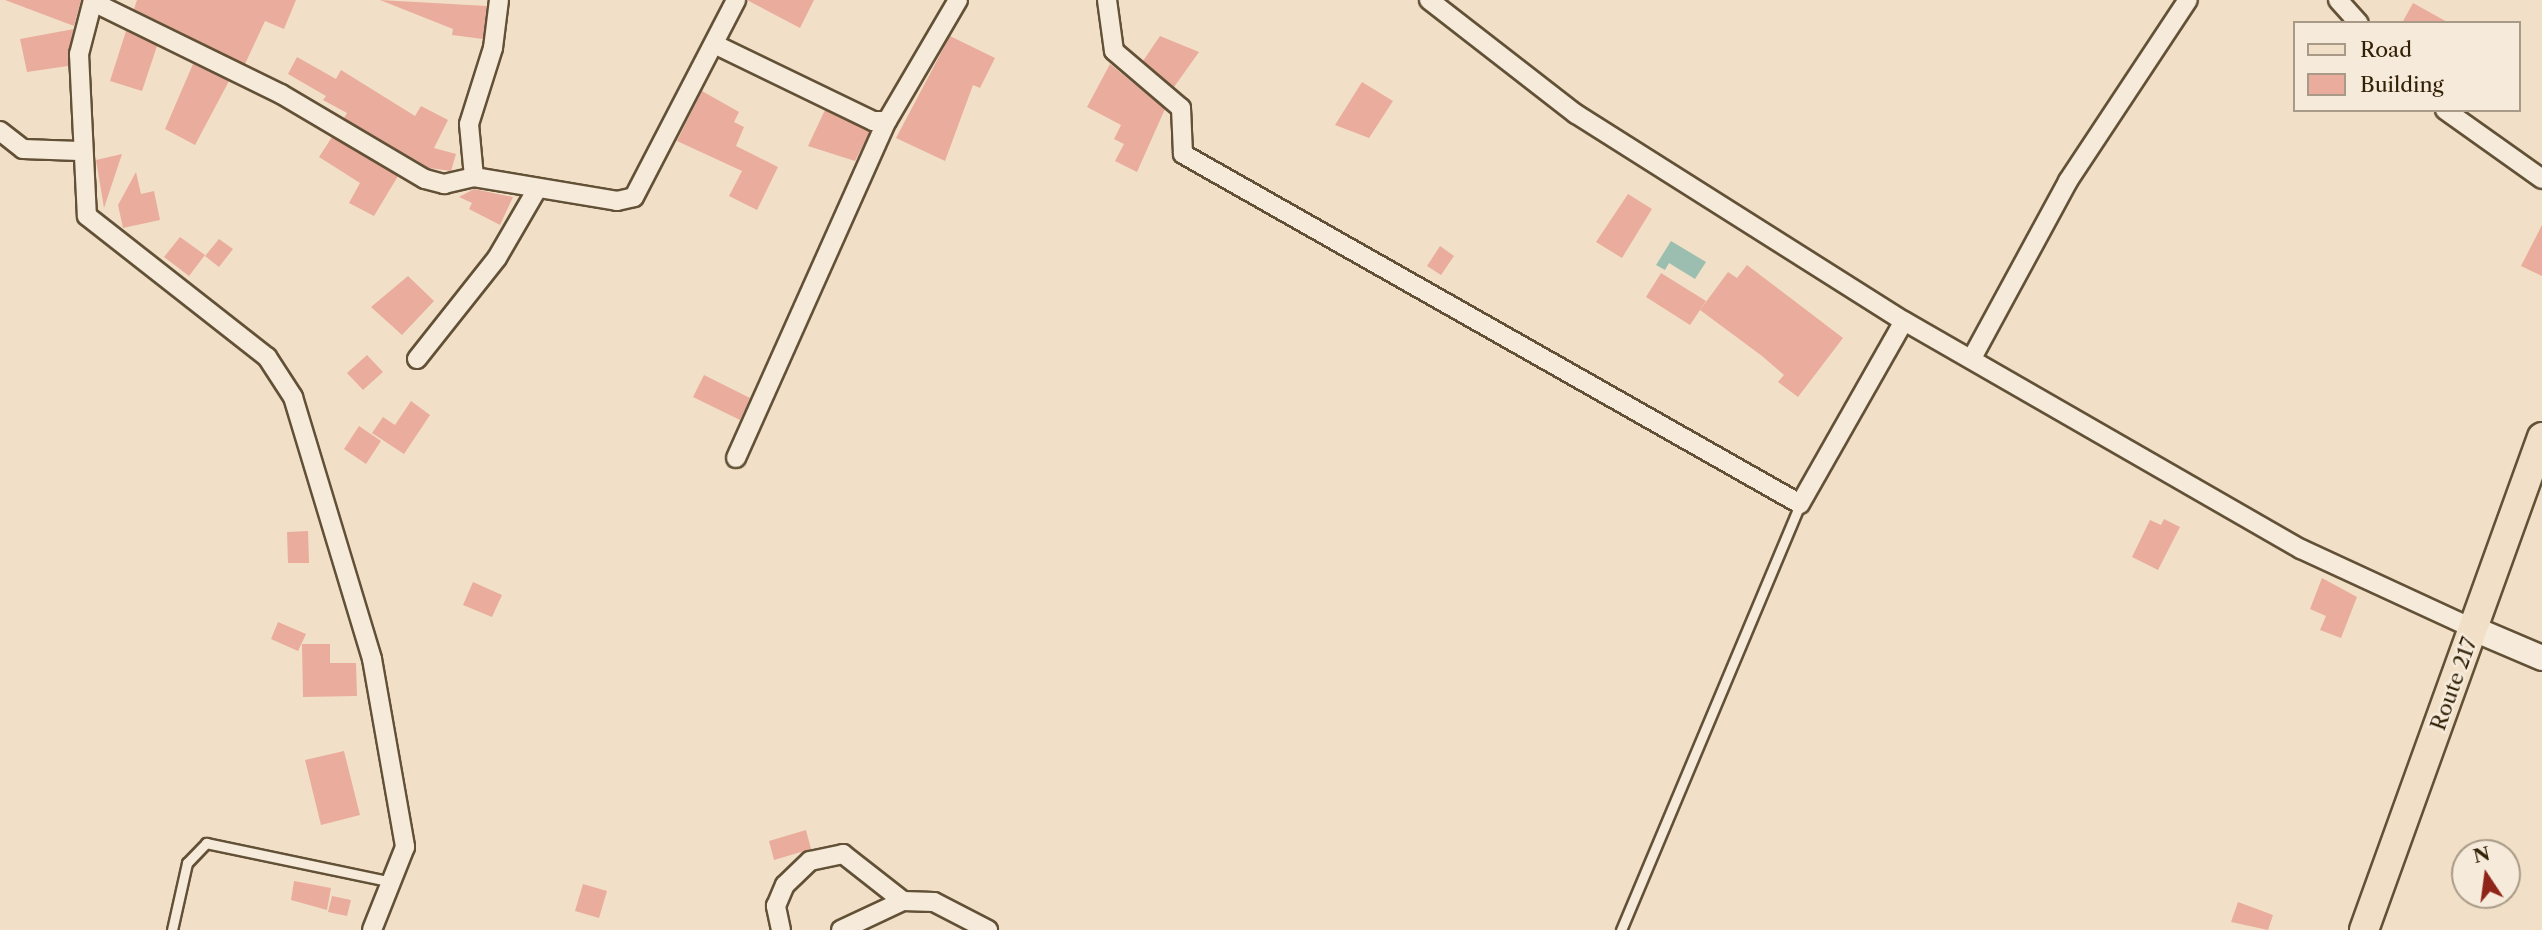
<!DOCTYPE html>
<style>
body{margin:0}
#map{position:relative;width:2542px;height:930px;overflow:hidden;background:#f1e0c7;font-family:"Libre Caslon Text",serif}
div>[style]{position:absolute}
.water>*{inset:0;background:#9cbeb0}
.building>*{inset:0;background:#eaac9c}
.roads{filter:drop-shadow(2px 0 #625136) drop-shadow(-2px 0 #625136) drop-shadow(0 2px #625136) drop-shadow(0 -2px #625136)}
.lane>*{height:9px;margin:-4.5px;padding:0 4.5px;transform-origin:4.5px;border-radius:4.5px;background:#f6ebdb}
.street>*{height:18px;margin:-9px;padding:0 9px;transform-origin:9px;border-radius:9px;background:#f6ebdb}
.secondary>*{height:24px;margin:-12px;padding:0 12px;transform-origin:12px;border-radius:12px;background:#f6ebdb}
.primary>*{height:28px;margin:-14px;padding:0 14px;transform-origin:14px;border-radius:14px;background:#f1e0c7}
span{translate:-50% -50%;white-space:nowrap;text-align:center;line-height:1.15;-webkit-text-stroke:5px #f6ebdb;paint-order:stroke}
.street-label{font-size:21px;color:#332106}
.legend{position:absolute;left:2293px;top:21px;width:228px;height:91px;box-sizing:border-box;background:#f6ebdb;border:2px solid #a89a86;margin:0;padding:9px 12px;list-style:none;font-size:21px;color:#332106}
.legend li{display:flex;align-items:center;gap:14px;height:35px}
.legend b{width:35px;border:2px solid #a89a86}
.north{position:absolute;left:2451px;top:839px;width:70px;height:70px;box-sizing:border-box;background:#f6ebdb;border:2px solid #a89a86;border-radius:50%;rotate:347deg;font-size:19px;font-weight:700;line-height:28px;text-align:center;color:#332106}
.north::after{content:'';display:block;margin:auto;width:24px;height:32px;background:#8f2418;clip-path:polygon(50% 0,100% 100%,50% 72%,0 100%)}
</style>
<div id="map">
<div class="water">
<i style="clip-path:polygon(1671px 241px,1706px 262px,1695px 279px,1669px 263px,1665px 270px,1656px 265px)"></i>
</div>
<div class="building">
<i style="clip-path:polygon(5px 0,81px 0,74px 26px)"></i>
<i style="clip-path:polygon(137px 0,296px 0,284px 29px,265px 21px,245px 64px,134px 9px)"></i>
<i style="clip-path:polygon(380px 0,487px 6px,483px 39px,452px 35px,453px 29px)"></i>
<i style="clip-path:polygon(747px 0,814px 0,800px 28px)"></i>
<i style="clip-path:polygon(2413px 3px,2449px 23px,2402px 23px)"></i>
<i style="clip-path:polygon(74px 29px,68px 66px,27px 72px,20px 39px)"></i>
<i style="clip-path:polygon(126px 31px,157px 46px,142px 91px,110px 81px)"></i>
<i style="clip-path:polygon(950px 36px,995px 58px,980px 88px,973px 85px,945px 161px,896px 138px)"></i>
<i style="clip-path:polygon(1160px 36px,1199px 52px,1174px 87px,1143px 61px)"></i>
<i style="clip-path:polygon(297px 57px,336px 79px,341px 70px,415px 116px,421px 106px,448px 120px,434px 148px,456px 154px,451px 171px,429px 168px,344px 118px,347px 113px,323px 100px,326px 96px,288px 74px)"></i>
<i style="clip-path:polygon(193px 64px,229px 81px,195px 145px,165px 129px)"></i>
<i style="clip-path:polygon(1110px 64px,1165px 109px,1137px 172px,1115px 161px,1124px 144px,1114px 139px,1121px 125px,1087px 107px)"></i>
<i style="clip-path:polygon(1362px 82px,1393px 101px,1369px 138px,1335px 125px)"></i>
<i style="clip-path:polygon(702px 91px,739px 112px,734px 122px,744px 127px,736px 146px,778px 167px,757px 210px,729px 196px,742px 171px,677px 141px)"></i>
<i style="clip-path:polygon(825px 110px,870px 132px,855px 161px,808px 146px)"></i>
<i style="clip-path:polygon(332px 137px,398px 176px,374px 216px,349px 203px,360px 183px,319px 157px)"></i>
<i style="clip-path:polygon(122px 154px,104px 208px,96px 160px)"></i>
<i style="clip-path:polygon(136px 172px,141px 194px,154px 191px,160px 220px,123px 228px,118px 205px)"></i>
<i style="clip-path:polygon(474px 189px,513px 197px,500px 225px,469px 209px,472px 203px,459px 197px)"></i>
<i style="clip-path:polygon(1628px 194px,1652px 209px,1622px 258px,1596px 242px)"></i>
<i style="clip-path:polygon(2542px 225px,2542px 276px,2521px 266px)"></i>
<i style="clip-path:polygon(180px 237px,205px 255px,189px 276px,164px 257px)"></i>
<i style="clip-path:polygon(219px 239px,233px 249px,219px 267px,205px 256px)"></i>
<i style="clip-path:polygon(1440px 246px,1454px 256px,1441px 275px,1427px 266px)"></i>
<i style="clip-path:polygon(1747px 265px,1843px 338px,1798px 397px,1778px 382px,1784px 375px,1762px 356px,1700px 310px,1728px 272px,1737px 278px)"></i>
<i style="clip-path:polygon(1661px 273px,1706px 301px,1690px 325px,1646px 297px)"></i>
<i style="clip-path:polygon(408px 276px,434px 301px,402px 335px,371px 307px)"></i>
<i style="clip-path:polygon(367px 355px,383px 372px,363px 390px,347px 373px)"></i>
<i style="clip-path:polygon(704px 375px,750px 398px,740px 420px,693px 397px)"></i>
<i style="clip-path:polygon(411px 401px,430px 415px,404px 454px,372px 433px,383px 417px,395px 425px)"></i>
<i style="clip-path:polygon(359px 426px,381px 441px,366px 464px,344px 449px)"></i>
<i style="clip-path:polygon(2164px 519px,2180px 527px,2158px 570px,2132px 557px,2150px 520px,2161px 525px)"></i>
<i style="clip-path:polygon(308px 531px,309px 563px,288px 563px,287px 532px)"></i>
<i style="clip-path:polygon(2322px 578px,2357px 597px,2341px 638px,2320px 630px,2326px 616px,2310px 609px)"></i>
<i style="clip-path:polygon(473px 582px,502px 595px,492px 617px,463px 605px)"></i>
<i style="clip-path:polygon(278px 622px,306px 634px,298px 651px,271px 639px)"></i>
<i style="clip-path:polygon(302px 644px,330px 644px,330px 663px,356px 663px,357px 696px,303px 697px)"></i>
<i style="clip-path:polygon(344px 751px,360px 815px,321px 825px,305px 760px)"></i>
<i style="clip-path:polygon(806px 830px,811px 849px,774px 860px,769px 841px)"></i>
<i style="clip-path:polygon(294px 881px,331px 888px,327px 910px,291px 900px)"></i>
<i style="clip-path:polygon(583px 884px,607px 891px,599px 918px,575px 911px)"></i>
<i style="clip-path:polygon(332px 896px,351px 900px,347px 916px,328px 912px)"></i>
<i style="clip-path:polygon(2238px 902px,2273px 915px,2268px 930px,2231px 922px)"></i>
</div>
<div class="roads">
<div class="lane">
<i style="left:172px;top:930px;width:69px;rotate:-77.4deg"></i>
<i style="left:187px;top:863px;width:28px;rotate:-46deg"></i>
<i style="left:206px;top:843px;width:191px;rotate:11.8deg"></i>
<i style="left:1621px;top:930px;width:462px;rotate:-67.2deg"></i>
</div>
<div class="street">
<i style="left:93px;top:0;width:56px;rotate:104.5deg"></i>
<i style="left:79px;top:54px;width:162px;rotate:87.2deg"></i>
<i style="left:87px;top:216px;width:229px;rotate:38.1deg"></i>
<i style="left:267px;top:357px;width:48px;rotate:57deg"></i>
<i style="left:293px;top:397px;width:274px;rotate:73.2deg"></i>
<i style="left:372px;top:659px;width:191px;rotate:80deg"></i>
<i style="left:405px;top:847px;width:89px;rotate:111.7deg"></i>
<i style="left:1107px;top:0;width:51px;rotate:82.2deg"></i>
<i style="left:1114px;top:51px;width:88px;rotate:40.4deg"></i>
<i style="left:1181px;top:108px;width:46px;rotate:87.5deg"></i>
<i style="left:1183px;top:154px;width:709px;rotate:29.56deg"></i>
<i style="left:1800px;top:504px;width:210px;rotate:-60.4deg"></i>
<i style="left:1429px;top:0;width:186px;rotate:37.8deg"></i>
<i style="left:1576px;top:114px;width:388px;rotate:32.3deg"></i>
<i style="left:1904px;top:321px;width:458px;rotate:29.9deg"></i>
<i style="left:2301px;top:549px;width:191px;rotate:24.8deg"></i>
<i style="left:2338px;top:0;width:31px;rotate:48deg"></i>
<i style="left:93px;top:2px;width:209px;rotate:26.1deg"></i>
<i style="left:281px;top:94px;width:167px;rotate:30.6deg"></i>
<i style="left:425px;top:179px;width:20px;rotate:15deg"></i>
<i style="left:444px;top:184px;width:31px;rotate:-13deg"></i>
<i style="left:474px;top:177px;width:145px;rotate:9.5deg"></i>
<i style="left:617px;top:201px;width:17px;rotate:-13deg"></i>
<i style="left:634px;top:197px;width:222px;rotate:-62.6deg"></i>
<i style="left:714px;top:44px;width:177px;rotate:25.8deg"></i>
<i style="left:873px;top:121px;width:14px"></i>
<i style="left:887px;top:121px;width:140px;rotate:-59.6deg"></i>
<i style="left:2445px;top:110px;width:119px;rotate:35.4deg"></i>
<i style="left:0;top:131px;width:29px;rotate:38deg"></i>
<i style="left:23px;top:149px;width:56px;rotate:2deg"></i>
<i style="left:474px;top:177px;width:53px;rotate:-95.4deg"></i>
<i style="left:469px;top:124px;width:80px;rotate:-72.5deg"></i>
<i style="left:493px;top:48px;width:48px;rotate:-82.9deg"></i>
<i style="left:1972px;top:358px;width:201px;rotate:-61.5deg"></i>
<i style="left:2068px;top:181px;width:217px;rotate:-56.5deg"></i>
<i style="left:417px;top:359px;width:129px;rotate:-51.6deg"></i>
<i style="left:497px;top:258px;width:78px;rotate:-59.8deg"></i>
<i style="left:736px;top:458px;width:369px;rotate:-65.9deg"></i>
<i style="left:781px;top:930px;width:25px;rotate:-102deg"></i>
<i style="left:776px;top:906px;width:23px;rotate:-67deg"></i>
<i style="left:785px;top:885px;width:35px;rotate:-44deg"></i>
<i style="left:810px;top:861px;width:34px;rotate:-12deg"></i>
<i style="left:843px;top:854px;width:76px;rotate:38.1deg"></i>
<i style="left:903px;top:901px;width:31px;rotate:2deg"></i>
<i style="left:934px;top:902px;width:61px;rotate:27.4deg"></i>
<i style="left:841px;top:930px;width:68px;rotate:-25.1deg"></i>
</div>
<div class="secondary">
<i style="left:2474px;top:629px;width:74px;rotate:23.1deg"></i>
</div>
<div class="primary">
<i style="left:2364px;top:930px;width:524px;rotate:-70.15deg"></i>
</div>
</div>
<div class="street-label">
<span style="left:2454px;top:684px;rotate:-70deg">Route 217</span>
</div>
<ul class="legend">
<li><b style="height:9px;background:#f1e0c7"></b>Road</li>
<li><b style="height:19px;background:#eaac9c"></b>Building</li>
</ul>
<div class="north">N</div>
</div>
